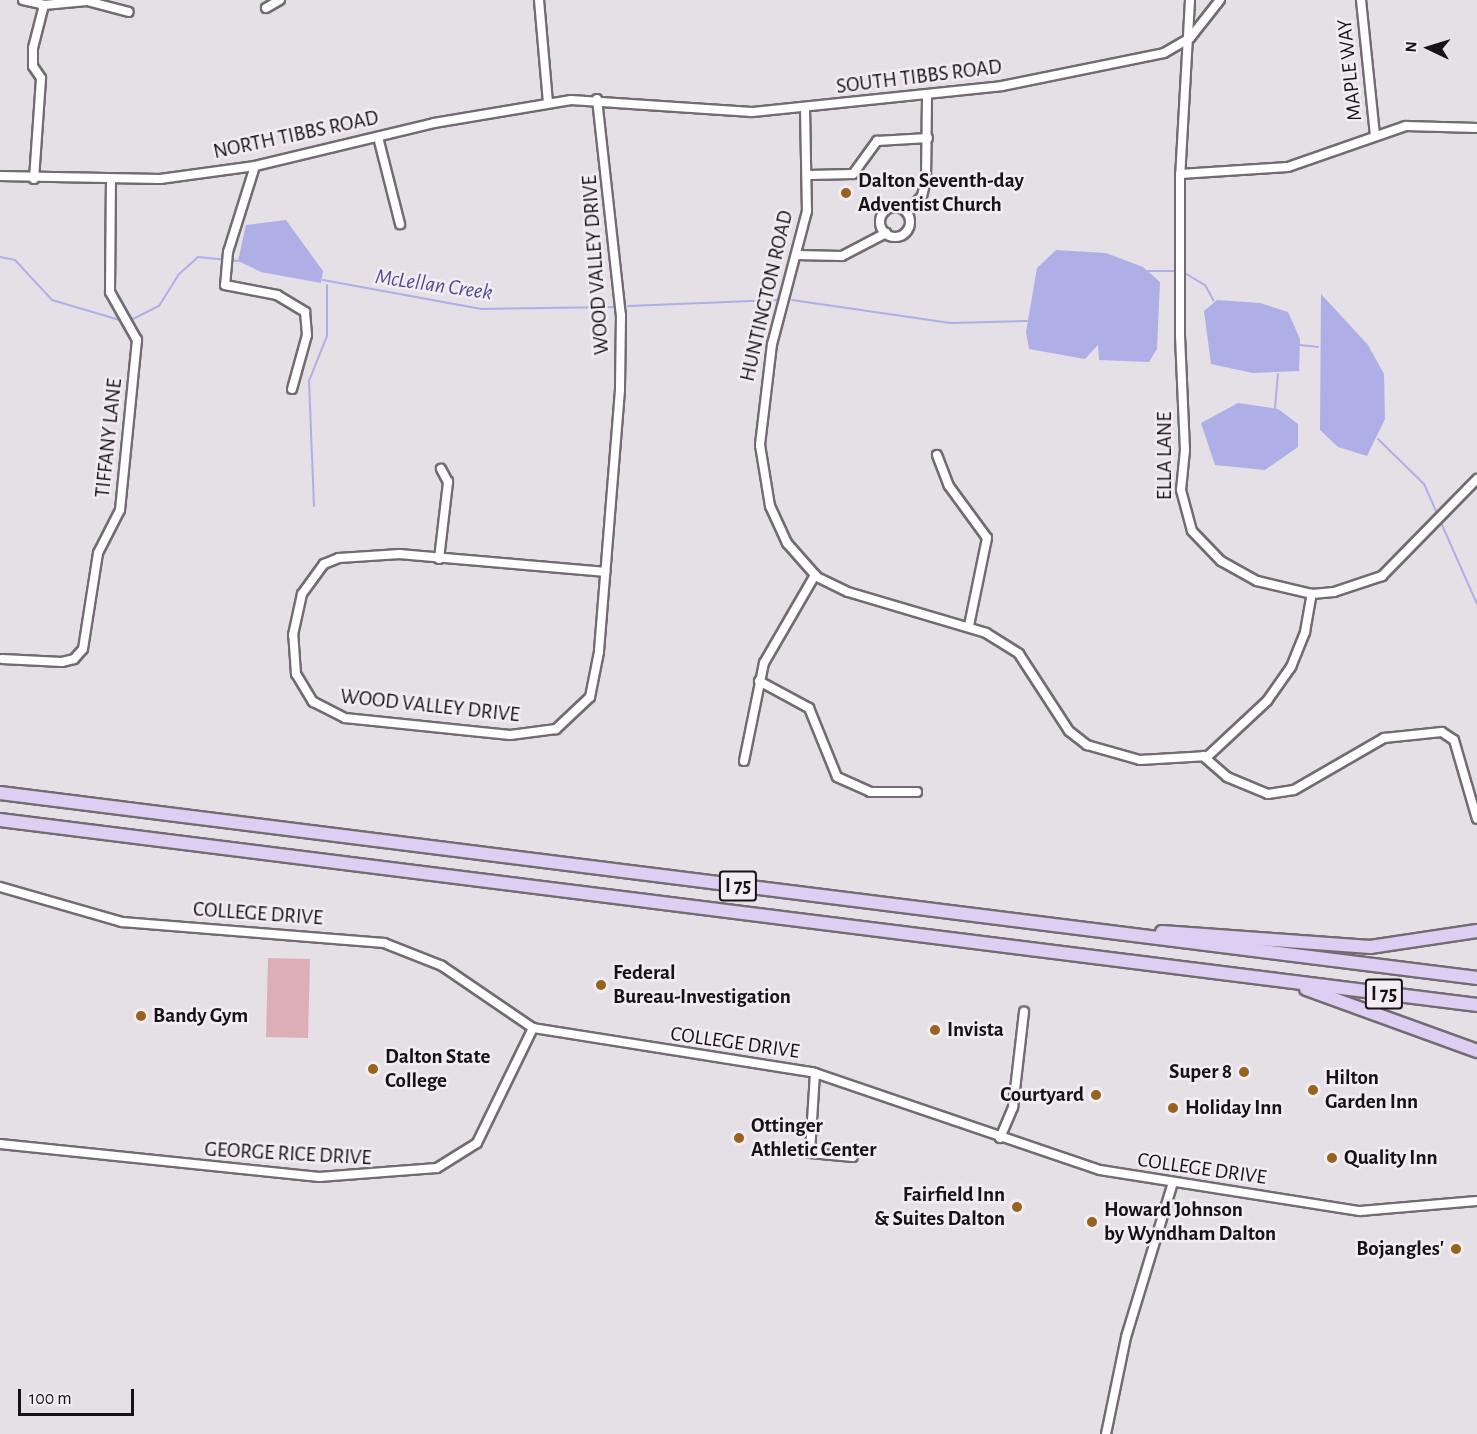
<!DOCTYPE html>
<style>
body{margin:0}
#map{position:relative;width:1477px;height:1434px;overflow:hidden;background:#e5dfe6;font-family:"Alegreya Sans",sans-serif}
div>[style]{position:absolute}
.green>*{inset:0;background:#dcafb7}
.water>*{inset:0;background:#afafe7}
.stream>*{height:2px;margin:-1px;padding:0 1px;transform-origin:1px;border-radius:1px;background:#afafe7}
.roads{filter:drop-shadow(2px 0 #726c72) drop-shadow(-2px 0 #726c72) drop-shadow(0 2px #726c72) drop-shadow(0 -2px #726c72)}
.minor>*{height:8px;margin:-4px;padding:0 4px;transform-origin:4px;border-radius:4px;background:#fff}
.minor>.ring{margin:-4px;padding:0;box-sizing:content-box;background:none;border:8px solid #fff;border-radius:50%}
.highway>*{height:12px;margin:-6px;padding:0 6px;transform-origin:6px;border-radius:6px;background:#decef4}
.dots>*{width:16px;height:16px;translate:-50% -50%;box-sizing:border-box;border:3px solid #f3ecf3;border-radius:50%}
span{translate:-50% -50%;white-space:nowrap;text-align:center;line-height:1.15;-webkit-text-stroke:5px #f3ecf3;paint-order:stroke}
.shield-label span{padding:2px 4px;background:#f3ecf3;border:2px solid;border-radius:4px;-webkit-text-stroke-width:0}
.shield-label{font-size:20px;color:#151315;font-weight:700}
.street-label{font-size:21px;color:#151315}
.poi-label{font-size:21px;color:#151315;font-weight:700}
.left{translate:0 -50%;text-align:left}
.right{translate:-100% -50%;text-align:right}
.water-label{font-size:22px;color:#504c90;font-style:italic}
.north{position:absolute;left:1399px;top:18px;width:60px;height:60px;-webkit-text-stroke:4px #f3ecf3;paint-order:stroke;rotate:274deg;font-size:16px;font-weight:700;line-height:24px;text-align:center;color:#151315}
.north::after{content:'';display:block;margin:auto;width:21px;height:27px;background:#151315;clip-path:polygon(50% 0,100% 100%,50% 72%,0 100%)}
.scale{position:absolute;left:18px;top:1389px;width:116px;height:27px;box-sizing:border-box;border:3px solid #151315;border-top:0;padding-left:8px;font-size:18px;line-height:21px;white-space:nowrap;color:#151315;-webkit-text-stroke:4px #f3ecf3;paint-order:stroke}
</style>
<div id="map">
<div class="green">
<i style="clip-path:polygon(268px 958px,310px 959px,308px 1038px,266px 1037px)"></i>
</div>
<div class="water">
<i style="clip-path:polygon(286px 220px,323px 271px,321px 283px,261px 272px,238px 261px,246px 225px)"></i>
<i style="clip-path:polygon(1056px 250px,1106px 253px,1143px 267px,1160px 282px,1157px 349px,1149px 362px,1099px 360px,1098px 345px,1085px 359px,1029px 349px,1026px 332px,1037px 268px)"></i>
<i style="clip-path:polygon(1321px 294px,1368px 345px,1384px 374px,1385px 419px,1367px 456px,1338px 447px,1320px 430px)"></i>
<i style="clip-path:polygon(1217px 300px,1260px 303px,1288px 312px,1300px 339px,1299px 371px,1253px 373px,1211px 364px,1204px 311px)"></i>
<i style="clip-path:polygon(1238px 403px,1278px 409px,1298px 424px,1298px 447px,1265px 470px,1215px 465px,1201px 423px)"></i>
</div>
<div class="stream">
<i style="left:0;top:257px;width:15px;rotate:11deg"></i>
<i style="left:15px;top:260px;width:54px;rotate:47.2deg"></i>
<i style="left:52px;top:300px;width:74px;rotate:16.5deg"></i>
<i style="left:1148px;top:271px;width:30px"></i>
<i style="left:1183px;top:272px;width:26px;rotate:31deg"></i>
<i style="left:1205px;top:285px;width:18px;rotate:61deg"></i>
<i style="left:323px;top:280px;width:161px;rotate:10.4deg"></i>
<i style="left:481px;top:309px;width:134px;rotate:-0.9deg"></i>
<i style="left:792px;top:300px;width:160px;rotate:8.3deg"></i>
<i style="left:950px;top:323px;width:77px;rotate:-1.5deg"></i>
<i style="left:628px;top:306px;width:151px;rotate:-2.3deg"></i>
<i style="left:129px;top:321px;width:34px;rotate:-27deg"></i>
<i style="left:159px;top:306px;width:36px;rotate:-58deg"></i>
<i style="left:178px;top:275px;width:27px;rotate:-42deg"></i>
<i style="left:198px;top:257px;width:40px;rotate:5.7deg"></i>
<i style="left:1300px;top:345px;width:18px;rotate:6deg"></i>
<i style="left:1275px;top:408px;width:34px;rotate:-85deg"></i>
<i style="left:1378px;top:439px;width:64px;rotate:44.4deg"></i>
<i style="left:1424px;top:484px;width:32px;rotate:66deg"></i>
<i style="left:314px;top:506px;width:125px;rotate:-92.3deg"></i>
<i style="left:309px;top:381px;width:48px;rotate:-68.2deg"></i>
<i style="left:327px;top:336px;width:51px;rotate:-90deg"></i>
<i style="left:1442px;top:525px;width:86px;rotate:66.1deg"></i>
</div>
<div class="roads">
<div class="minor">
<i style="left:23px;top:0;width:22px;rotate:13deg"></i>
<i style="left:539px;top:0;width:102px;rotate:85deg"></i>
<i style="left:1190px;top:0;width:179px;rotate:93.2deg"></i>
<i style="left:1180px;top:179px;width:157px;rotate:90deg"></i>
<i style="left:1180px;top:336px;width:114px;rotate:87.5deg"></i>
<i style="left:1185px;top:450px;width:40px;rotate:95.7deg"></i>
<i style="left:1181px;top:490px;width:42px;rotate:75deg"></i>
<i style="left:1192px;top:531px;width:42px;rotate:46deg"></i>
<i style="left:1221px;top:561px;width:41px;rotate:29.1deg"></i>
<i style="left:1257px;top:581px;width:57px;rotate:13.3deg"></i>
<i style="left:1312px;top:594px;width:22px;rotate:-5deg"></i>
<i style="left:1334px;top:592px;width:51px;rotate:-18.4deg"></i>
<i style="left:1382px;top:576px;width:136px;rotate:-45.6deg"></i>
<i style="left:1361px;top:0;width:136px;rotate:84.1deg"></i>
<i style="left:266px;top:8px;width:16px;rotate:-30deg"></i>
<i style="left:597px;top:99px;width:217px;rotate:83.7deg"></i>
<i style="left:621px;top:315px;width:75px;rotate:90.8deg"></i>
<i style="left:620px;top:390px;width:263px;rotate:94.6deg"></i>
<i style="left:599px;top:652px;width:46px;rotate:101.3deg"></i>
<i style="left:590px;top:697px;width:47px;rotate:136.7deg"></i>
<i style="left:556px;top:729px;width:46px;rotate:172.6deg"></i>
<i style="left:510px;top:735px;width:166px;rotate:-174.1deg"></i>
<i style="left:345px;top:718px;width:36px;rotate:-153deg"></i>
<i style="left:313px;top:702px;width:33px;rotate:-121deg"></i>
<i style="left:296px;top:674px;width:39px;rotate:-94deg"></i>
<i style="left:293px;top:635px;width:42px;rotate:-77.6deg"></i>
<i style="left:302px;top:594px;width:37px;rotate:-54deg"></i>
<i style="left:324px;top:564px;width:16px;rotate:-22deg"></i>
<i style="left:339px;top:558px;width:61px;rotate:-3.8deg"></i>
<i style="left:400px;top:554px;width:206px;rotate:5deg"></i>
<i style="left:805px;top:108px;width:103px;rotate:88.9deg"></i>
<i style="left:807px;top:211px;width:138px;rotate:104.7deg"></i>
<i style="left:772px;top:344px;width:102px;rotate:96.8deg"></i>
<i style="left:760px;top:445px;width:62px;rotate:80.7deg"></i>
<i style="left:770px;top:506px;width:41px;rotate:65.3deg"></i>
<i style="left:787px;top:543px;width:45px;rotate:48.6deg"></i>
<i style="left:817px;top:577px;width:34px;rotate:26deg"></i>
<i style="left:848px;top:592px;width:144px;rotate:16.5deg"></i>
<i style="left:986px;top:633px;width:39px;rotate:32deg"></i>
<i style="left:1019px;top:654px;width:92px;rotate:57deg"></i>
<i style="left:1069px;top:731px;width:23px;rotate:38deg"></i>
<i style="left:1087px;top:745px;width:55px;rotate:15.8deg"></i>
<i style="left:1140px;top:760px;width:68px;rotate:-3.4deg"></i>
<i style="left:1208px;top:756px;width:81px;rotate:-43deg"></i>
<i style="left:1267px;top:701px;width:42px;rotate:-54.8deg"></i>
<i style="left:1291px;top:667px;width:38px;rotate:-68deg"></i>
<i style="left:1305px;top:632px;width:39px;rotate:-80deg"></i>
<i style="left:378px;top:137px;width:90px;rotate:75.8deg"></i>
<i style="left:255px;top:166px;width:90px;rotate:107.4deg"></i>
<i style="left:228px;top:252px;width:33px;rotate:95deg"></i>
<i style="left:225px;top:285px;width:53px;rotate:10.9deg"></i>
<i style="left:277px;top:295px;width:33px;rotate:31deg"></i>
<i style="left:305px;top:312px;width:23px;rotate:85deg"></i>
<i style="left:307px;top:335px;width:56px;rotate:105.5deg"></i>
<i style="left:1180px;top:174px;width:108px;rotate:-3.7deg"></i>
<i style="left:1288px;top:167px;width:125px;rotate:-19.2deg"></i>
<i style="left:1406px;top:126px;width:71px;rotate:1.6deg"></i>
<i style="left:809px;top:175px;width:44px;rotate:-1.3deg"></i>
<i style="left:853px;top:174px;width:41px;rotate:-54deg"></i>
<i style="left:877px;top:141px;width:51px;rotate:-3.4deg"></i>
<i style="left:0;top:176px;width:160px;rotate:1.1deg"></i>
<i style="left:160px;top:179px;width:96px;rotate:-7.8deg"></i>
<i style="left:255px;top:166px;width:184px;rotate:-13.5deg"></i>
<i style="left:434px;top:123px;width:139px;rotate:-9.5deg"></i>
<i style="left:571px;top:100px;width:181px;rotate:3.8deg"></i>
<i style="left:752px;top:112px;width:251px;rotate:-5.9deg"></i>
<i style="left:1002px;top:86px;width:165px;rotate:-11.5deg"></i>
<i style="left:1164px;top:53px;width:30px;rotate:-30deg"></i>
<i style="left:1190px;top:38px;width:48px;rotate:-51.7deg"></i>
<i style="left:34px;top:179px;width:101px;rotate:-86deg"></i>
<i style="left:41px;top:78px;width:14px;rotate:-124deg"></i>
<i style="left:33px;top:66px;width:18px;rotate:-90deg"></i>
<i style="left:33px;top:48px;width:44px;rotate:-75.7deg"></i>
<i style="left:44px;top:5px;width:43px;rotate:-5.3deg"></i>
<i style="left:87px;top:1px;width:43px;rotate:14.7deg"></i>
<i class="ring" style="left:880px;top:207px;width:22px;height:22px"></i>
<i style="left:907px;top:212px;width:22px;rotate:-47deg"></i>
<i style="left:922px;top:196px;width:16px;rotate:-76deg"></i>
<i style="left:926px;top:180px;width:85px;rotate:-89.3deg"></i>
<i style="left:796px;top:255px;width:46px;rotate:1.2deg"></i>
<i style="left:842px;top:256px;width:50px;rotate:-27.6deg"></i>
<i style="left:937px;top:455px;width:33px;rotate:69deg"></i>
<i style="left:949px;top:486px;width:64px;rotate:53.8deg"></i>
<i style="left:987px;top:538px;width:90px;rotate:101.6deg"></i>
<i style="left:439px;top:559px;width:78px;rotate:-83.3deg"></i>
<i style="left:448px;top:482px;width:15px;rotate:-118deg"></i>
<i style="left:2px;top:659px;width:60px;rotate:2.9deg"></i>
<i style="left:62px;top:662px;width:12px;rotate:-14deg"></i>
<i style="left:74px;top:659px;width:13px;rotate:-48deg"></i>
<i style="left:83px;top:649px;width:97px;rotate:-81.1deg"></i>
<i style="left:98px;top:553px;width:48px;rotate:-62.9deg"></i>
<i style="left:120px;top:510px;width:171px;rotate:-84.3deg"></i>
<i style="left:137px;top:340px;width:55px;rotate:-119.4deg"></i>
<i style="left:110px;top:292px;width:110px;rotate:-89.5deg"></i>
<i style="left:759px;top:681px;width:57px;rotate:28.4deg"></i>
<i style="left:809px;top:708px;width:74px;rotate:67.9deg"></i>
<i style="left:837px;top:777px;width:36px;rotate:24deg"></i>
<i style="left:870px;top:792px;width:47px"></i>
<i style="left:1203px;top:756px;width:32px;rotate:41deg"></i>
<i style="left:1227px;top:777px;width:44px;rotate:22.5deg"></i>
<i style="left:1268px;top:794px;width:26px;rotate:-9deg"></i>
<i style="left:1294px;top:790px;width:104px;rotate:-30deg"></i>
<i style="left:1384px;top:738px;width:58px;rotate:-5.9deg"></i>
<i style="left:1442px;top:732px;width:14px;rotate:34deg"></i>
<i style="left:1454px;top:740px;width:82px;rotate:73.8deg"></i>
<i style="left:744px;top:761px;width:100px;rotate:-78.5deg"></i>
<i style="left:764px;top:663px;width:102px;rotate:-59.9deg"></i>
<i style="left:0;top:887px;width:127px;rotate:16deg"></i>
<i style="left:122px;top:922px;width:263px;rotate:4.6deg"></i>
<i style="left:384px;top:943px;width:62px;rotate:21.6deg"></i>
<i style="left:442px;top:966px;width:110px;rotate:34.3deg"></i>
<i style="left:533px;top:1028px;width:282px;rotate:9deg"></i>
<i style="left:812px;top:1072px;width:304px;rotate:18.8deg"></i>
<i style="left:1100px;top:1170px;width:263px;rotate:9deg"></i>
<i style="left:1360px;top:1211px;width:117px;rotate:-4.9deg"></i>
<i style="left:815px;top:1073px;width:80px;rotate:93.6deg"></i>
<i style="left:810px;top:1153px;width:43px;rotate:5.3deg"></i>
<i style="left:1000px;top:1138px;width:34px;rotate:-67deg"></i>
<i style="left:1013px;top:1107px;width:96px;rotate:-83.4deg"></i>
<i style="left:0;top:1144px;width:321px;rotate:5.9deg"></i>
<i style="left:319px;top:1177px;width:118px;rotate:-4.4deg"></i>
<i style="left:437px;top:1168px;width:47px;rotate:-32deg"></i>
<i style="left:477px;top:1143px;width:128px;rotate:-64deg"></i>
<i style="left:1106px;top:1434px;width:99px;rotate:-78.3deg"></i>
<i style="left:1126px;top:1337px;width:162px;rotate:-73.1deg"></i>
</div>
<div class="highway">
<i style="left:0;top:793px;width:1489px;rotate:7.14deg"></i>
<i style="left:0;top:820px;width:1489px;rotate:7.14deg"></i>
<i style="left:1162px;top:932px;width:209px;rotate:4.1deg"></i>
<i style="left:1370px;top:947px;width:108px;rotate:-8.5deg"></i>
<i style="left:1306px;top:989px;width:182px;rotate:19.9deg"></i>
</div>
</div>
<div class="dots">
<i style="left:846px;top:193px;background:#99621d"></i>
<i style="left:601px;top:985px;background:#99621d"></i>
<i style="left:141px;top:1016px;background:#99621d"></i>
<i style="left:935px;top:1030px;background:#99621d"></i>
<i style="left:373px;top:1069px;background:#99621d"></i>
<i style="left:1244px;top:1072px;background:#99621d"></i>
<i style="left:1313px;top:1090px;background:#99621d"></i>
<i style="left:1096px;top:1095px;background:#99621d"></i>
<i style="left:1173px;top:1108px;background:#99621d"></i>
<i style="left:739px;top:1138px;background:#99621d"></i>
<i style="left:1332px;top:1158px;background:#99621d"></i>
<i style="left:1017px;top:1207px;background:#99621d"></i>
<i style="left:1092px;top:1222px;background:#99621d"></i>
<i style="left:1456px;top:1249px;background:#99621d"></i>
</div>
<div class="shield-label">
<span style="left:738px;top:886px">I 75</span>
<span style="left:1384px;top:994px">I 75</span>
</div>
<div class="street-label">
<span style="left:1350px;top:70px;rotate:-96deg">MAPLE WAY</span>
<span style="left:919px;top:77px;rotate:-7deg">SOUTH TIBBS ROAD</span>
<span style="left:296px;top:135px;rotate:-12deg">NORTH TIBBS ROAD</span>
<span style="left:596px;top:265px;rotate:-94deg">WOOD VALLEY DRIVE</span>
<span style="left:767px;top:296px;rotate:-77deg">HUNTINGTON ROAD</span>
<span style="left:109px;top:438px;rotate:-84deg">TIFFANY LANE</span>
<span style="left:1165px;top:456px;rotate:-90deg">ELLA LANE</span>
<span style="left:430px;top:706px;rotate:6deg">WOOD VALLEY DRIVE</span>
<span style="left:258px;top:914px;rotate:4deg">COLLEGE DRIVE</span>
<span style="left:735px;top:1043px;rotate:8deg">COLLEGE DRIVE</span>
<span style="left:288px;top:1154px;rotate:3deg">GEORGE RICE DRIVE</span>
<span style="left:1202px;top:1169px;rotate:8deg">COLLEGE DRIVE</span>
</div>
<div class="poi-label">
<span class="left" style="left:858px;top:193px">Dalton Seventh-day<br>Adventist Church</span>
<span class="left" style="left:613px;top:985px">Federal<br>Bureau-Investigation</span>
<span class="left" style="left:153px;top:1016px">Bandy Gym</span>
<span class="left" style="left:947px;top:1030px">Invista</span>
<span class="left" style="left:385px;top:1069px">Dalton State<br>College</span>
<span class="right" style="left:1232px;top:1072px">Super 8</span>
<span class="left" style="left:1325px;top:1090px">Hilton<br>Garden Inn</span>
<span class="right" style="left:1084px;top:1095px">Courtyard</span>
<span class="left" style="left:1185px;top:1108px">Holiday Inn</span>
<span class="left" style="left:751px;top:1138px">Ottinger<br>Athletic Center</span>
<span class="left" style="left:1344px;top:1158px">Quality Inn</span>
<span class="right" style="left:1005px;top:1207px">Fairfield Inn<br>&amp; Suites Dalton</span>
<span class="left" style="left:1104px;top:1222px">Howard Johnson<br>by Wyndham Dalton</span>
<span class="right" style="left:1444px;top:1249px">Bojangles'</span>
</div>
<div class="water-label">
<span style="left:434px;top:285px;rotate:8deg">McLellan Creek</span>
</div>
<div class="north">N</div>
<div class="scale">100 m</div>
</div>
